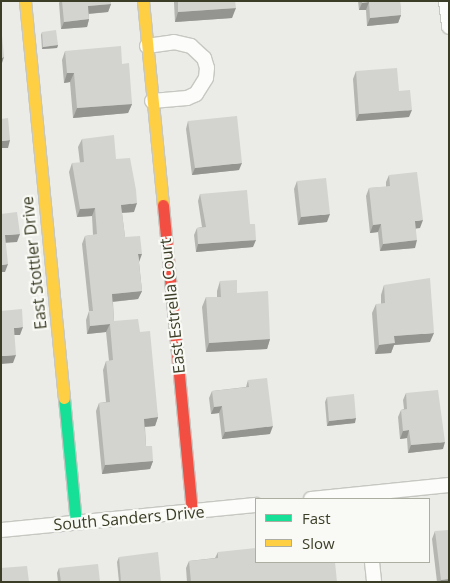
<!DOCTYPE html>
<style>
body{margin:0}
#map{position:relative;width:450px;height:583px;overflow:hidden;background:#ebebe7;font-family:"Open Sans",sans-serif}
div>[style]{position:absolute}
.roads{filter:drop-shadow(1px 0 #c7c7c2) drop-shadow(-1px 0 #c7c7c2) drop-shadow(0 1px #c7c7c2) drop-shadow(0 -1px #c7c7c2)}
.street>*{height:14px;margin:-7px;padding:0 7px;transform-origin:7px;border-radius:7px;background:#fcfcfb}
.fast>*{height:11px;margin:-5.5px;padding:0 5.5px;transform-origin:5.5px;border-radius:5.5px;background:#16e098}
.slow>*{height:11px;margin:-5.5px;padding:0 5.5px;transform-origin:5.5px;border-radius:5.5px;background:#ffcf43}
.jam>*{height:11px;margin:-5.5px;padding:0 5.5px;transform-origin:5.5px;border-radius:5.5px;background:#f24e42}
.wall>*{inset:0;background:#b5b5b2}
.shaded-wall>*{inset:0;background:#949491}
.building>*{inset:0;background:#d3d3cf}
span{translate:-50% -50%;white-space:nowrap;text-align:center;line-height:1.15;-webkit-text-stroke:4.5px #f9f9f5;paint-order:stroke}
.street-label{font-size:16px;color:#3b3d26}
.frame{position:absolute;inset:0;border:2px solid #3b3d26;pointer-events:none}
.legend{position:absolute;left:255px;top:498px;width:175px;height:65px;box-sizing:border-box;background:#f9f9f5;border:1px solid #adaea2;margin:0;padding:6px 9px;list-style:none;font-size:15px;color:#3b3d26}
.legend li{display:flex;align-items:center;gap:10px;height:25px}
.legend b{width:25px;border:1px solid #adaea2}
</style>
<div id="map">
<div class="roads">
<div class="street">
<i style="left:446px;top:1px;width:26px;rotate:83deg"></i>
<i style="left:147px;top:46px;width:27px;rotate:-8deg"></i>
<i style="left:174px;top:42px;width:17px;rotate:13deg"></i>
<i style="left:191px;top:46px;width:18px;rotate:43deg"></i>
<i style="left:204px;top:58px;width:10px;rotate:73deg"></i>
<i style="left:207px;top:68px;width:10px;rotate:96deg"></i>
<i style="left:206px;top:78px;width:19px;rotate:122deg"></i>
<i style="left:196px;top:94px;width:10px;rotate:156deg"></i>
<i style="left:187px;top:98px;width:35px;rotate:175deg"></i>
<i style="left:311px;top:499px;width:139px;rotate:-5.8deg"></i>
<i style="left:1px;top:530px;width:256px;rotate:-5.6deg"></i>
<i style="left:372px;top:562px;width:20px;rotate:84deg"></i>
</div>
<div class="fast">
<i style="left:64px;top:398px;width:125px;rotate:84.5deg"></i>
</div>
<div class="slow">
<i style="left:25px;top:1px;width:399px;rotate:84.4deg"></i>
<i style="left:143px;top:1px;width:205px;rotate:84.4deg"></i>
</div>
<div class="jam">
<i style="left:163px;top:205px;width:308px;rotate:84.6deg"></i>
</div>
</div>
<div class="wall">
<i style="clip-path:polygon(60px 1px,110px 1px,111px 4px,108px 12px,89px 14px,89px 19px,87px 27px,61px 29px,59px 3px)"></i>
<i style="clip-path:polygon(174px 1px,235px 1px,232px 18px,175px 22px,174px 3px)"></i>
<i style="clip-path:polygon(358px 1px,400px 1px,401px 15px,398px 23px,367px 26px,366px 10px,359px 10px)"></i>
<i style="clip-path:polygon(42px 32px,58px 45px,57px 48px,42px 49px,41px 35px)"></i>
<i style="clip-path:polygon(65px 51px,122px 64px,132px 104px,128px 113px,73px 118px,70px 82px,64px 83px,62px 60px)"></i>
<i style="clip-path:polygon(356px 71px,399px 91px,409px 117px,356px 121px,353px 79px)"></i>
<i style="clip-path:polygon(188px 121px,239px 170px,192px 175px,186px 129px)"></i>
<i style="clip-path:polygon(82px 139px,116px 159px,134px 212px,122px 213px,125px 237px,139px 262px,142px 291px,138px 299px,113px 302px,114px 321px,140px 332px,158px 417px,155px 426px,145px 427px,146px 446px,153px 461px,150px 469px,102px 474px,96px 411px,99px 403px,106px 402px,103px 370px,106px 361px,109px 361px,106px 332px,87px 334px,86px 320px,89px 311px,82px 244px,85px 236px,93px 235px,92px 216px,77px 217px,69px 172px,72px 163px,80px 163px,78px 147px)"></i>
<i style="clip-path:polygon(389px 175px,420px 228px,416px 228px,415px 248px,380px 251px,378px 232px,370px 233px,366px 196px,369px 188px,386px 187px,386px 182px)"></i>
<i style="clip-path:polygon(297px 181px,327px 222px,298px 225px,294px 189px)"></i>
<i style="clip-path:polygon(200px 194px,250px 224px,253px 247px,196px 252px,194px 235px,197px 228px,202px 227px,198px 201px)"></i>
<i style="clip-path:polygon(220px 281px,237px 293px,270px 339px,267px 349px,206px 352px,202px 307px,206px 297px,217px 297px,217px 291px)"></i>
<i style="clip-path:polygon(384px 285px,430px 342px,394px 345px,391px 353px,375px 354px,372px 313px,376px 304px,381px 304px,381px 295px)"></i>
<i style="clip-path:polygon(248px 380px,270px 434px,222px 439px,219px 413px,211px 414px,209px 398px,212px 391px,246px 387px)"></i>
<i style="clip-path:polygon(406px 393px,443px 449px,408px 453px,407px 438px,400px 439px,398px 417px,401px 410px,404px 409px,403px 400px)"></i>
<i style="clip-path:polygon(327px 397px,355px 423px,327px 426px,325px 402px)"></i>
<i style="clip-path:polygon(435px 531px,449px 582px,437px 582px,432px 539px)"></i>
<i style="clip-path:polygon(218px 552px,337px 582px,187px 582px,186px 568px,189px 561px,215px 558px)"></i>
<i style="clip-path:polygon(119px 557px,161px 582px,119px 582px,117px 562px)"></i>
<i style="clip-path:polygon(59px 568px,100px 582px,58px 582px,57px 573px)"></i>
</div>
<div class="shaded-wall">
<i style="clip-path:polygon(369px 2px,366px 10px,359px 10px,362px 3px)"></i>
<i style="clip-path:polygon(111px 4px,108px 12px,85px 14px,88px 6px)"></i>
<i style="clip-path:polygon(236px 8px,232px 18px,175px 22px,178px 12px)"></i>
<i style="clip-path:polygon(401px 15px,398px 23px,367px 26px,370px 18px)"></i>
<i style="clip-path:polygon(89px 19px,87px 27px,61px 29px,64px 22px)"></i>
<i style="clip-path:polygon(58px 45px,57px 48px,42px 49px,43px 47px)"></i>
<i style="clip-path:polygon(4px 57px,1px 66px,1px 58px)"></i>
<i style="clip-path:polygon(67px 73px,74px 73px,70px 82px,64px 83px)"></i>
<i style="clip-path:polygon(132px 104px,128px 113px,73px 118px,77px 108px)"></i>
<i style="clip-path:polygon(412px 110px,409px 117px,356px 121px,359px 114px)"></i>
<i style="clip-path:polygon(10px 140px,8px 148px,1px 148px,1px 141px)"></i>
<i style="clip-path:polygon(242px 163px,239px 170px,192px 175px,195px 168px)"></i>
<i style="clip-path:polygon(137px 203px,134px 212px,118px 213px,121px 205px)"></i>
<i style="clip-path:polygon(95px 208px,92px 216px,77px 217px,80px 209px)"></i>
<i style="clip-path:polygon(330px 214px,327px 222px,298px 225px,301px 217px)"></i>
<i style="clip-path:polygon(423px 220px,420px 228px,413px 229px,415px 221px)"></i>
<i style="clip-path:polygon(381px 224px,378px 232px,370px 233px,373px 225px)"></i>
<i style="clip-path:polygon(20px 234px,17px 242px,3px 243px,5px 235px)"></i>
<i style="clip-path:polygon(256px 240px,253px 247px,196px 252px,198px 244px)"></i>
<i style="clip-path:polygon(417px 240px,415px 248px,380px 251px,383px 244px)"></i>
<i style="clip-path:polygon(138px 254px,142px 254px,139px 262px)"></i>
<i style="clip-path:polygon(8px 264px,5px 272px,1px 272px,1px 265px)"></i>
<i style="clip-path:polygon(142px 291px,138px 299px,109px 302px,112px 294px)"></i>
<i style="clip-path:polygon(110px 324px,106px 332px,87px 334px,90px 326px)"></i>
<i style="clip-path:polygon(23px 327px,20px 335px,11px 335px,14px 328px)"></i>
<i style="clip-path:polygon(434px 333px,430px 342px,394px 345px,391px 353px,375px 354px,379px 345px,394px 336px)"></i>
<i style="clip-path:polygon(270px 339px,267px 349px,206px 352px,209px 343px)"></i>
<i style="clip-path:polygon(16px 355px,13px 363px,1px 364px,1px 356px)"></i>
<i style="clip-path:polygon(222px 406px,219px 413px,211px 414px,214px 407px)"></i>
<i style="clip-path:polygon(158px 417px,155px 426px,141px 427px,144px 419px)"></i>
<i style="clip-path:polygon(356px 418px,355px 423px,327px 426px,329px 421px)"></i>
<i style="clip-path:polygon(273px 426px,270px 434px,222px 439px,225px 432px)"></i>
<i style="clip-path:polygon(409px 430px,407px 438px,400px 439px,403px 431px)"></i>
<i style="clip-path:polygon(445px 442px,443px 449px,408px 453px,411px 445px)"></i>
<i style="clip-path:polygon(153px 461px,150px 469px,102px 474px,105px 465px)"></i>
<i style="clip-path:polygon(449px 579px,449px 582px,440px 582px,441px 580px)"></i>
</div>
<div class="building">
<i style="clip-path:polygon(62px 1px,110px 1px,111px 4px,88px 6px,89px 19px,64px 22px)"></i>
<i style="clip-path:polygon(178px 1px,235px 1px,236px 8px,178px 12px)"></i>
<i style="clip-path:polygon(362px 1px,400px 1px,401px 15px,370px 18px,369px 2px,362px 3px)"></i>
<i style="clip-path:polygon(1px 25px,4px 57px,1px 58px)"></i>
<i style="clip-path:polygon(56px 30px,58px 45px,43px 47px,42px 32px)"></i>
<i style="clip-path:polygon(121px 46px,122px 64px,129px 63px,132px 104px,77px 108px,74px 73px,67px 73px,65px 51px)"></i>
<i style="clip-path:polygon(397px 68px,399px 91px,410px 90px,412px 110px,359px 114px,356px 71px)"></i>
<i style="clip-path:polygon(237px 116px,242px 163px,195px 168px,188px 121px)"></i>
<i style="clip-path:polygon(8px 118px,10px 140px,1px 141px,1px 119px)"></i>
<i style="clip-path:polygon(114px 135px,116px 159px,130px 158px,136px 190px,137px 203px,121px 205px,125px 237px,140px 236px,142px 254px,138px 254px,142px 291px,112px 294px,114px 321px,138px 319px,140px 332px,150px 331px,158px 417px,144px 419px,146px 446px,152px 446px,153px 461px,105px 465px,99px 403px,110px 402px,106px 361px,113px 360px,110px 324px,90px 326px,89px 311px,93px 311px,85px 236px,97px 234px,95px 208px,80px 209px,72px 163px,84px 162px,82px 139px)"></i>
<i style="clip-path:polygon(417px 172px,423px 220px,415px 221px,417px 240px,383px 244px,381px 224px,373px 225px,369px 188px,390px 186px,389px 175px)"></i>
<i style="clip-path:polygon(326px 178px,330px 214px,301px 217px,297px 181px)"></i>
<i style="clip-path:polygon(247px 190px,250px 224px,255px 224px,256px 240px,198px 244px,197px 228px,206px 227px,200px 194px)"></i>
<i style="clip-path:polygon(17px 212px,20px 234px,5px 235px,8px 264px,1px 265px,1px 214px)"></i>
<i style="clip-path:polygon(430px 278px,434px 333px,394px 336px,395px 343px,379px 345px,376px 304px,385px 303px,384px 285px)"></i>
<i style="clip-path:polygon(237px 280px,237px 293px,268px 291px,270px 339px,209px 343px,206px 297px,221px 297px,220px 281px)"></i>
<i style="clip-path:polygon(22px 309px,23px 327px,14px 328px,16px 355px,1px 356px,1px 311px)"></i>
<i style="clip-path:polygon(267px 378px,273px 426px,225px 432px,222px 406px,214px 407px,212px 391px,249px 387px,248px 380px)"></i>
<i style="clip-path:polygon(438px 390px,445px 442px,411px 445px,409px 430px,403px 431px,401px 410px,407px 409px,406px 393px)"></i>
<i style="clip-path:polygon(354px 394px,356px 418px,329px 421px,327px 397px)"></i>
<i style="clip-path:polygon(449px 530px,449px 579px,441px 580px,435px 531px)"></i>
<i style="clip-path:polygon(256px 548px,256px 562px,335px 562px,337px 582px,191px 582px,189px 561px,218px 558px,218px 552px)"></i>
<i style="clip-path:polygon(158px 552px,161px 582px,121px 582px,119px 557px)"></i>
<i style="clip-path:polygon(98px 564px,100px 582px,61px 582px,59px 568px)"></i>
<i style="clip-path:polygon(27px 566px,29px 582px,1px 582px,1px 568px)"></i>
</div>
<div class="street-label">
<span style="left:34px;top:263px;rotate:-96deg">East Stottler Drive</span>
<span style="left:172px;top:306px;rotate:-96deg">East Estrella Court</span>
<span style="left:129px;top:518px;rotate:-5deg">South Sanders Drive</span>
</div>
<div class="frame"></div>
<ul class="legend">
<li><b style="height:6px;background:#16e098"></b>Fast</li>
<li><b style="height:6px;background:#ffcf43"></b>Slow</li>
</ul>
</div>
